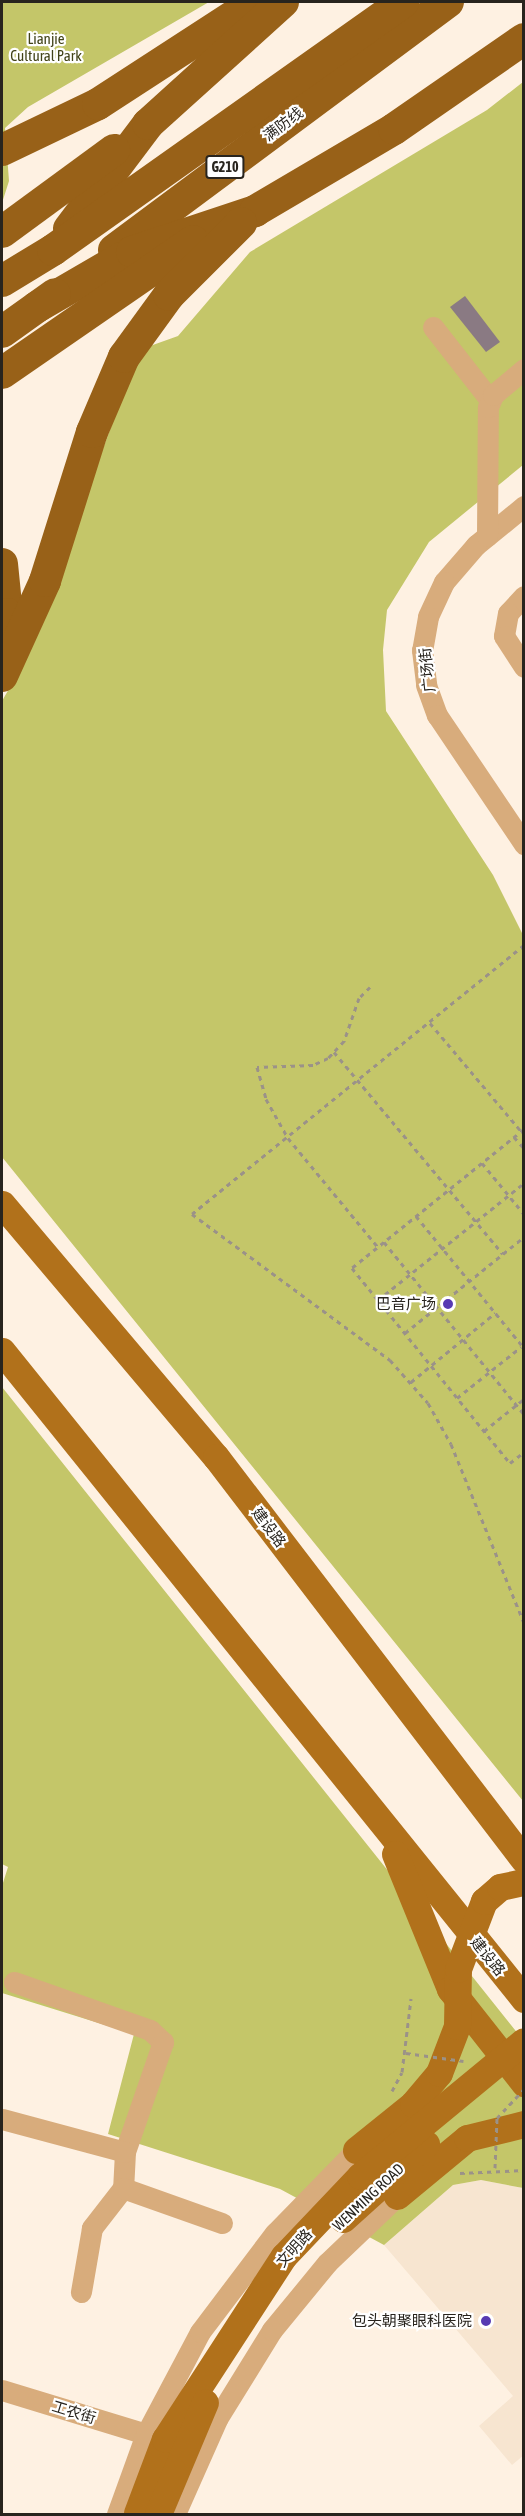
<!DOCTYPE html>
<meta charset="utf-8">
<style>
body{margin:0}
#map{position:relative;width:525px;height:2516px;overflow:hidden;background:#fef1e2;font-family:"Asap Condensed","Noto Sans SC",sans-serif}
div>[style]{position:absolute}
.built>*{inset:0;background:#f7e5d0}
.green>*{inset:0;background:#c4c669}
.building>*{inset:0;background:#8a7a83}
.path>*{height:3px;margin-top:-1.5px;transform-origin:0;background:repeating-linear-gradient(90deg,#9b9288 0 4.5px,transparent 0 9px)}
.minor>*{height:21px;margin:-10.5px;padding:0 10.5px;transform-origin:10.5px;border-radius:10.5px;background:#d8ac7c}
.major>*{height:27px;margin:-13.5px;padding:0 13.5px;transform-origin:13.5px;border-radius:13.5px;background:#b1711b}
.highway>*{height:32px;margin:-16px;padding:0 16px;transform-origin:16px;border-radius:16px;background:#986118}
.path-bridge>*{height:3px;margin-top:-1.5px;transform-origin:0;background:repeating-linear-gradient(90deg,#9b9288 0 4.5px,transparent 0 9px)}
.major-bridge>*{height:27px;margin:-13.5px;padding:0 13.5px;transform-origin:13.5px;border-radius:13.5px;background:#b1711b}
.dots>*{width:16px;height:16px;translate:-50% -50%;box-sizing:border-box;border:3px solid #fff;border-radius:50%}
span{translate:-50% -50%;white-space:nowrap;text-align:center;line-height:1.15;-webkit-text-stroke:4.5px #fff;paint-order:stroke}
.shield-label span{padding:2px 4px;background:#fff;border:2px solid;border-radius:4px;-webkit-text-stroke-width:0}
.shield-label{font-size:14px;color:#28241e;font-weight:700}
.park-label{font-size:15px;color:#414218}
.street-label{font-size:15px;color:#28241e}
.poi-label{font-size:15px;color:#28241e}
.right{translate:-100% -50%;text-align:right}
.frame{position:absolute;inset:0;border:3px solid #28241e;pointer-events:none}
</style>
<div id="map">
<div class="built">
<i style="clip-path:polygon(481px 2180px,523px 2188px,524px 2455px,512px 2465px,479px 2426px,513px 2396px,384px 2245px,453px 2185px)"></i>
</div>
<div class="green">
<i style="clip-path:polygon(2px 2px,209px 2px,28px 107px,5px 128px,9px 181px,2px 203px)"></i>
<i style="clip-path:polygon(523px 82px,523px 465px,429px 542px,387px 610px,383px 650px,386px 711px,493px 875px,523px 935px,523px 1801px,2px 1157px,2px 701px,25px 661px,130px 375px,150px 346px,178px 336px,250px 252px,487px 110px)"></i>
<i style="clip-path:polygon(2px 1387px,523px 2040px,523px 2188px,481px 2180px,453px 2185px,384px 2245px,280px 2189px,108px 2134px,134px 2034px,2px 1993px,2px 1886px,8px 1867px,2px 1864px)"></i>
</div>
<div class="building">
<i style="clip-path:polygon(465px 296px,500px 342px,486px 352px,450px 307px)"></i>
</div>
<div class="path">
<i style="left:524px;top:945px;width:427px;rotate:141deg"></i>
<i style="left:192px;top:1214px;width:246px;rotate:36.4deg"></i>
<i style="left:390px;top:1360px;width:57px;rotate:48.5deg"></i>
<i style="left:428px;top:1403px;width:47px;rotate:60.7deg"></i>
<i style="left:451px;top:1444px;width:193px;rotate:67.8deg"></i>
<i style="left:370px;top:987px;width:16px;rotate:135deg"></i>
<i style="left:359px;top:998px;width:46px;rotate:109.2deg"></i>
<i style="left:344px;top:1041px;width:23px;rotate:133deg"></i>
<i style="left:328px;top:1058px;width:17px;rotate:155deg"></i>
<i style="left:313px;top:1065px;width:56px;rotate:178deg"></i>
<i style="left:257px;top:1067px;width:33px;rotate:74deg"></i>
<i style="left:266px;top:1099px;width:45px;rotate:60.6deg"></i>
<i style="left:288px;top:1138px;width:141px;rotate:50.5deg"></i>
<i style="left:430px;top:1023px;width:141px;rotate:49.9deg"></i>
<i style="left:334px;top:1052px;width:263px;rotate:50.1deg"></i>
<i style="left:524px;top:1129px;width:221px;rotate:141.1deg"></i>
<i style="left:352px;top:1268px;width:251px;rotate:51deg"></i>
<i style="left:510px;top:1463px;width:18px;rotate:-38deg"></i>
<i style="left:514px;top:1137px;width:15px;rotate:48deg"></i>
<i style="left:482px;top:1163px;width:66px;rotate:50.5deg"></i>
<i style="left:416px;top:1216px;width:171px;rotate:50.7deg"></i>
<i style="left:384px;top:1242px;width:222px;rotate:50.9deg"></i>
<i style="left:378px;top:1300px;width:187px;rotate:-38.7deg"></i>
<i style="left:405px;top:1333px;width:153px;rotate:-38.9deg"></i>
<i style="left:411px;top:1382px;width:109px;rotate:-39.4deg"></i>
<i style="left:457px;top:1398px;width:82px;rotate:-38.6deg"></i>
<i style="left:484px;top:1431px;width:51px;rotate:-38.7deg"></i>
<i style="left:392px;top:2091px;width:21px;rotate:-62deg"></i>
<i style="left:402px;top:2072px;width:74px;rotate:-83deg"></i>
<i style="left:460px;top:2173px;width:64px;rotate:-2.7deg"></i>
</div>
<div class="minor">
<i style="left:433px;top:327px;width:93px;rotate:52deg"></i>
<i style="left:524px;top:506px;width:62px;rotate:140.9deg"></i>
<i style="left:476px;top:545px;width:49px;rotate:130.9deg"></i>
<i style="left:444px;top:582px;width:38px;rotate:115deg"></i>
<i style="left:428px;top:617px;width:34px;rotate:100deg"></i>
<i style="left:422px;top:650px;width:35px;rotate:83deg"></i>
<i style="left:426px;top:685px;width:32px;rotate:70deg"></i>
<i style="left:437px;top:715px;width:156px;rotate:56deg"></i>
<i style="left:487px;top:536px;width:129px;rotate:-89.6deg"></i>
<i style="left:488px;top:407px;width:13px;rotate:-67deg"></i>
<i style="left:493px;top:395px;width:40px;rotate:-40deg"></i>
<i style="left:524px;top:596px;width:23px;rotate:133deg"></i>
<i style="left:508px;top:613px;width:23px;rotate:100deg"></i>
<i style="left:504px;top:636px;width:37px;rotate:57deg"></i>
<i style="left:14px;top:1982px;width:144px;rotate:19.4deg"></i>
<i style="left:150px;top:2030px;width:18px;rotate:43deg"></i>
<i style="left:163px;top:2042px;width:116px;rotate:109.1deg"></i>
<i style="left:125px;top:2152px;width:36px;rotate:93deg"></i>
<i style="left:123px;top:2188px;width:51px;rotate:127.8deg"></i>
<i style="left:92px;top:2228px;width:65px;rotate:99.8deg"></i>
<i style="left:2px;top:2119px;width:127px;rotate:15deg"></i>
<i style="left:123px;top:2188px;width:105px;rotate:19.5deg"></i>
<i style="left:2px;top:2390px;width:151px;rotate:17deg"></i>
<i style="left:117px;top:2514px;width:85px;rotate:-70.1deg"></i>
<i style="left:146px;top:2434px;width:115px;rotate:-62.1deg"></i>
<i style="left:200px;top:2332px;width:124px;rotate:-52.9deg"></i>
<i style="left:275px;top:2233px;width:116px;rotate:-45.7deg"></i>
<i style="left:175px;top:2514px;width:104px;rotate:-66.1deg"></i>
<i style="left:217px;top:2419px;width:105px;rotate:-58.3deg"></i>
<i style="left:272px;top:2330px;width:87px;rotate:-50.6deg"></i>
<i style="left:327px;top:2263px;width:97px;rotate:-43.7deg"></i>
</div>
<div class="major">
<i style="left:2px;top:1204px;width:331px;rotate:49.8deg"></i>
<i style="left:216px;top:1457px;width:507px;rotate:52.61deg"></i>
<i style="left:2px;top:1351px;width:832px;rotate:51.15deg"></i>
<i style="left:395px;top:1854px;width:146px;rotate:67.8deg"></i>
<i style="left:450px;top:1989px;width:120px;rotate:51.8deg"></i>
<i style="left:356px;top:2150px;width:73px;rotate:-38.9deg"></i>
<i style="left:413px;top:2104px;width:40px;rotate:-50deg"></i>
<i style="left:439px;top:2073px;width:50px;rotate:-69deg"></i>
<i style="left:457px;top:2026px;width:57px;rotate:-89deg"></i>
<i style="left:458px;top:1969px;width:73px;rotate:-69.1deg"></i>
<i style="left:484px;top:1901px;width:21px;rotate:-41deg"></i>
<i style="left:500px;top:1887px;width:25px;rotate:-12deg"></i>
<i style="left:397px;top:2196px;width:91px;rotate:-39.6deg"></i>
<i style="left:467px;top:2138px;width:59px;rotate:-13.8deg"></i>
</div>
<div class="highway">
<i style="left:2px;top:150px;width:106px;rotate:-25.6deg"></i>
<i style="left:98px;top:104px;width:187px;rotate:-33deg"></i>
<i style="left:69px;top:229px;width:131px;rotate:-53deg"></i>
<i style="left:148px;top:124px;width:182px;rotate:-42.1deg"></i>
<i style="left:2px;top:232px;width:139px;rotate:-36.2deg"></i>
<i style="left:114px;top:250px;width:416px;rotate:-36.6deg"></i>
<i style="left:2px;top:281px;width:60px;rotate:-31.3deg"></i>
<i style="left:53px;top:250px;width:429px;rotate:-35.3deg"></i>
<i style="left:37px;top:307px;width:110px;rotate:-30.1deg"></i>
<i style="left:132px;top:252px;width:130px;rotate:-18.4deg"></i>
<i style="left:255px;top:211px;width:161px;rotate:-30.5deg"></i>
<i style="left:394px;top:129px;width:158px;rotate:-34.7deg"></i>
<i style="left:2px;top:332px;width:65px;rotate:-35.6deg"></i>
<i style="left:2px;top:373px;width:232px;rotate:-34.6deg"></i>
<i style="left:2px;top:564px;width:50px;rotate:84.3deg"></i>
<i style="left:7px;top:614px;width:25px;rotate:102deg"></i>
<i style="left:2px;top:676px;width:104px;rotate:-65.6deg"></i>
<i style="left:45px;top:581px;width:156px;rotate:-72.5deg"></i>
<i style="left:92px;top:432px;width:82px;rotate:-66.9deg"></i>
<i style="left:124px;top:357px;width:77px;rotate:-54deg"></i>
<i style="left:169px;top:295px;width:102px;rotate:-45deg"></i>
</div>
<div class="path-bridge">
<i style="left:406px;top:2053px;width:58px;rotate:8deg"></i>
<i style="left:495px;top:2168px;width:50px;rotate:-87.7deg"></i>
<i style="left:497px;top:2118px;width:40px;rotate:-47deg"></i>
</div>
<div class="major-bridge">
<i style="left:343px;top:2219px;width:112px;rotate:-42.1deg"></i>
<i style="left:137px;top:2513px;width:79px;rotate:-69.3deg"></i>
<i style="left:165px;top:2439px;width:218px;rotate:-57deg"></i>
<i style="left:284px;top:2256px;width:110px;rotate:-46.5deg"></i>
<i style="left:360px;top:2176px;width:212px;rotate:-39.5deg"></i>
<i style="left:158px;top:2514px;width:121px;rotate:-67.2deg"></i>
</div>
<div class="dots">
<i style="left:448px;top:1304px;background:#573ab2"></i>
<i style="left:486px;top:2321px;background:#573ab2"></i>
</div>
<div class="shield-label">
<span style="left:225px;top:167px">G210</span>
</div>
<div class="park-label">
<span style="left:46px;top:47px">Lianjie<br>Cultural Park</span>
</div>
<div class="street-label">
<span style="left:283px;top:124px;rotate:-37deg">满防线</span>
<span style="left:427px;top:670px;rotate:-96deg">广场街</span>
<span style="left:269px;top:1527px;rotate:53deg">建设路</span>
<span style="left:488px;top:1956px;rotate:51deg">建设路</span>
<span style="left:368px;top:2197px;rotate:-43deg">WENMING ROAD</span>
<span style="left:294px;top:2248px;rotate:-48deg">文明路</span>
<span style="left:74px;top:2412px;rotate:17deg">工农街</span>
</div>
<div class="poi-label">
<span class="right" style="left:436px;top:1304px">巴音广场</span>
<span class="right" style="left:472px;top:2321px">包头朝聚眼科医院</span>
</div>
<div class="frame"></div>
</div>
